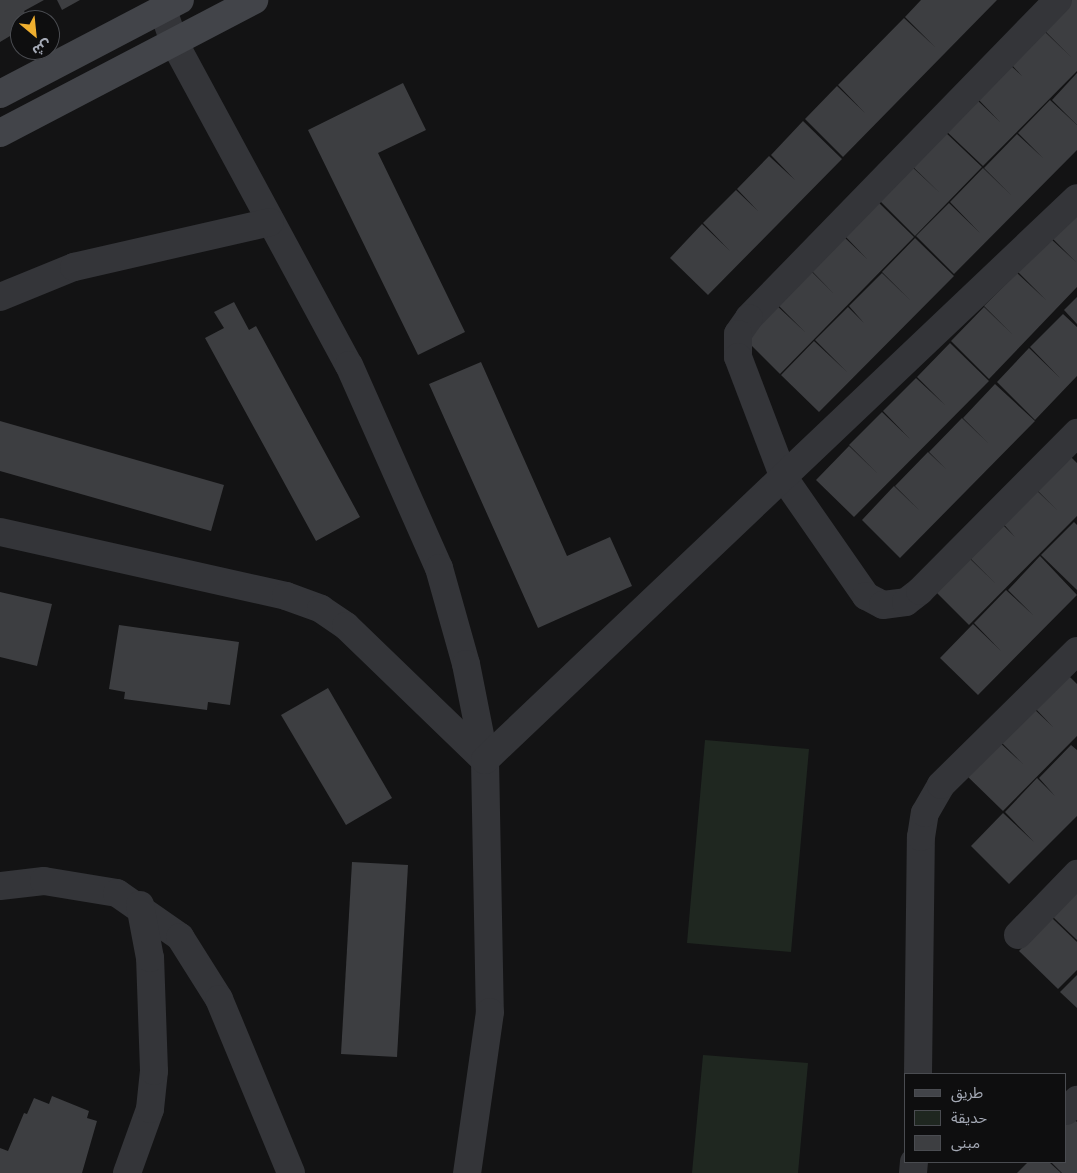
<!DOCTYPE html>
<meta charset="utf-8">
<style>
body{margin:0}
#map{position:relative;width:1077px;height:1173px;overflow:hidden;background:#131314;font-family:Figtree,"Noto Sans Arabic",sans-serif}
div>[style]{position:absolute}
.green>*{inset:0;background:#1f2720}
.building>*{inset:0;background:#3d3e41}
.street>*{height:28px;margin:-14px;padding:0 14px;transform-origin:14px;border-radius:14px;background:#343539}
.secondary>*{height:28px;margin:-14px;padding:0 14px;transform-origin:14px;border-radius:14px;background:#424449}
span{translate:-50% -50%;white-space:nowrap;text-align:center;line-height:1.15;-webkit-text-stroke:5px #0e0e0f;paint-order:stroke}
.legend{position:absolute;left:904px;top:1073px;width:162px;height:90px;box-sizing:border-box;background:#0e0e0f;border:1px solid #4a4c51;margin:0;padding:6px 9px;list-style:none;font-size:15px;color:#a4a9b5}
.legend li{display:flex;align-items:center;gap:10px;height:25px}
.legend b{width:25px;border:1px solid #4a4c51}
.north{position:absolute;left:10px;top:10px;width:50px;height:50px;box-sizing:border-box;background:#0e0e0f;border:1px solid #4a4c51;border-radius:50%;rotate:152deg;font-size:14px;font-weight:700;line-height:20px;text-align:center;color:#a4a9b5}
.north::after{content:'';display:block;margin:auto;width:18px;height:22px;background:#efaf2f;clip-path:polygon(50% 0,100% 100%,50% 72%,0 100%)}
</style>
<div id="map">
<div class="green">
<i style="clip-path:polygon(705px 740px,809px 749px,791px 952px,687px 943px)"></i>
<i style="clip-path:polygon(703px 1055px,808px 1063px,798px 1173px,692px 1173px)"></i>
</div>
<div class="building">
<i style="clip-path:polygon(0 0,44px 0,24px 11px,29px 20px,20px 20px,20px 30px,0 42px)"></i>
<i style="clip-path:polygon(57px 0,80px 0,62px 10px)"></i>
<i style="clip-path:polygon(921px 0,997px 0,843px 157px,805px 119px,837px 86px,865px 113px,838px 85px,904px 18px,935px 47px,905px 17px)"></i>
<i style="clip-path:polygon(1072px 0,1077px 0,1077px 71px,983px 166px,944px 129px,975px 98px,1000px 122px,976px 97px,1009px 64px,1022px 76px,1010px 63px,1043px 30px,1071px 57px,1043px 29px)"></i>
<i style="clip-path:polygon(1077px 73px,1077px 125px,1052px 100px)"></i>
<i style="clip-path:polygon(403px 83px,426px 130px,378px 153px,465px 332px,418px 355px,308px 130px)"></i>
<i style="clip-path:polygon(1050px 100px,1077px 125px,1077px 150px,954px 274px,916px 236px,949px 203px,980px 233px,950px 202px,983px 168px,1011px 195px,984px 168px,1017px 134px,1043px 158px,1018px 133px)"></i>
<i style="clip-path:polygon(803px 121px,842px 159px,708px 295px,670px 258px,702px 224px,730px 251px,703px 223px,736px 190px,758px 211px,737px 189px,769px 156px,795px 180px,771px 155px)"></i>
<i style="clip-path:polygon(943px 130px,982px 167px,915px 236px,877px 198px,909px 164px,941px 194px,910px 164px)"></i>
<i style="clip-path:polygon(876px 200px,914px 237px,780px 374px,742px 336px,774px 303px,805px 332px,775px 302px,808px 268px,834px 294px,809px 268px,842px 235px,867px 259px,843px 234px)"></i>
<i style="clip-path:polygon(1077px 210px,1077px 287px,989px 379px,951px 341px,984px 307px,1012px 334px,984px 306px,1017px 273px,1046px 300px,1017px 271px,1050px 238px,1076px 262px,1051px 237px)"></i>
<i style="clip-path:polygon(915px 238px,954px 276px,819px 412px,781px 375px,814px 341px,847px 372px,815px 340px,848px 307px,864px 323px,849px 306px,882px 273px,910px 300px,882px 272px)"></i>
<i style="clip-path:polygon(1077px 297px,1077px 324px,1064px 310px)"></i>
<i style="clip-path:polygon(234px 302px,249px 330px,256px 326px,360px 517px,316px 541px,205px 338px,224px 328px,214px 312px)"></i>
<i style="clip-path:polygon(1063px 314px,1077px 327px,1077px 376px,1035px 420px,997px 382px,1029px 348px,1060px 378px,1030px 347px)"></i>
<i style="clip-path:polygon(950px 343px,989px 381px,854px 517px,816px 480px,849px 446px,877px 473px,849px 445px,882px 412px,910px 439px,883px 411px,916px 378px,945px 405px,917px 377px)"></i>
<i style="clip-path:polygon(481px 362px,567px 556px,610px 537px,632px 586px,538px 628px,429px 384px)"></i>
<i style="clip-path:polygon(995px 384px,1035px 421px,900px 558px,862px 520px,894px 486px,920px 511px,895px 486px,928px 452px,946px 469px,929px 452px,962px 418px,988px 443px,963px 418px)"></i>
<i style="clip-path:polygon(0 421px,224px 485px,211px 531px,0 471px)"></i>
<i style="clip-path:polygon(1065px 451px,1077px 463px,1077px 516px,969px 625px,931px 587px,964px 553px,995px 583px,965px 553px,997px 519px,1015px 537px,999px 519px,1031px 485px,1057px 510px,1032px 485px)"></i>
<i style="clip-path:polygon(1074px 522px,1077px 525px,1077px 590px,1041px 555px)"></i>
<i style="clip-path:polygon(1040px 556px,1077px 595px,978px 695px,940px 658px,973px 624px,1001px 651px,974px 623px,1006px 590px,1033px 615px,1008px 590px)"></i>
<i style="clip-path:polygon(0 592px,52px 604px,37px 666px,0 657px)"></i>
<i style="clip-path:polygon(119px 625px,239px 642px,230px 705px,208px 702px,207px 710px,124px 699px,125px 692px,109px 689px)"></i>
<i style="clip-path:polygon(1065px 672px,1077px 684px,1077px 736px,1003px 811px,965px 774px,997px 740px,1023px 764px,998px 739px,1031px 706px,1053px 727px,1032px 705px)"></i>
<i style="clip-path:polygon(328px 688px,392px 798px,346px 825px,281px 715px)"></i>
<i style="clip-path:polygon(1071px 745px,1077px 750px,1077px 816px,1009px 884px,971px 846px,1003px 813px,1034px 842px,1005px 812px,1037px 778px,1055px 796px,1039px 778px)"></i>
<i style="clip-path:polygon(352px 862px,408px 865px,397px 1057px,341px 1054px)"></i>
<i style="clip-path:polygon(1077px 892px,1077px 940px,1053px 917px)"></i>
<i style="clip-path:polygon(1052px 918px,1077px 942px,1077px 970px,1058px 989px,1019px 951px)"></i>
<i style="clip-path:polygon(1077px 975px,1077px 1008px,1060px 992px)"></i>
<i style="clip-path:polygon(52px 1096px,89px 1111px,87px 1118px,97px 1121px,82px 1173px,0 1173px,0 1148px,8px 1151px,24px 1113px,27px 1114px,34px 1098px,49px 1104px)"></i>
<i style="clip-path:polygon(1072px 1117px,1077px 1122px,1077px 1173px,1062px 1173px,1051px 1162px,1066px 1162px,1066px 1123px)"></i>
<i style="clip-path:polygon(1028px 1162px,1049px 1162px,1061px 1173px,1017px 1173px)"></i>
</div>
<div class="street">
<i style="left:1058px;top:0;width:443px;rotate:134.2deg"></i>
<i style="left:749px;top:318px;width:19px;rotate:125deg"></i>
<i style="left:738px;top:334px;width:23px;rotate:90deg"></i>
<i style="left:738px;top:357px;width:129px;rotate:69.2deg"></i>
<i style="left:784px;top:478px;width:144px;rotate:55.2deg"></i>
<i style="left:866px;top:596px;width:19px;rotate:28deg"></i>
<i style="left:883px;top:605px;width:23px;rotate:-7deg"></i>
<i style="left:906px;top:602px;width:18px;rotate:-38deg"></i>
<i style="left:920px;top:591px;width:223px;rotate:-45.2deg"></i>
<i style="left:163px;top:10px;width:34px;rotate:71deg"></i>
<i style="left:174px;top:42px;width:367px;rotate:61.6deg"></i>
<i style="left:349px;top:365px;width:222px;rotate:66.1deg"></i>
<i style="left:439px;top:568px;width:100px;rotate:74.3deg"></i>
<i style="left:466px;top:664px;width:98px;rotate:78.8deg"></i>
<i style="left:485px;top:760px;width:252px;rotate:88.9deg"></i>
<i style="left:490px;top:1012px;width:163px;rotate:98.1deg"></i>
<i style="left:0;top:297px;width:80px;rotate:-22.1deg"></i>
<i style="left:74px;top:267px;width:201px;rotate:-12.9deg"></i>
<i style="left:0;top:532px;width:293px;rotate:12.6deg"></i>
<i style="left:286px;top:596px;width:37px;rotate:20deg"></i>
<i style="left:321px;top:609px;width:30px;rotate:34deg"></i>
<i style="left:346px;top:626px;width:193px;rotate:44deg"></i>
<i style="left:485px;top:760px;width:816px;rotate:-43.51deg"></i>
<i style="left:0;top:886px;width:44px;rotate:-6.5deg"></i>
<i style="left:44px;top:881px;width:74px;rotate:9.3deg"></i>
<i style="left:117px;top:893px;width:77px;rotate:34.9deg"></i>
<i style="left:180px;top:937px;width:73px;rotate:57.8deg"></i>
<i style="left:219px;top:999px;width:188px;rotate:67.5deg"></i>
<i style="left:1018px;top:935px;width:85px;rotate:-46deg"></i>
<i style="left:918px;top:1074px;width:237px;rotate:-89.3deg"></i>
<i style="left:921px;top:837px;width:24px;rotate:-81deg"></i>
<i style="left:925px;top:813px;width:32px;rotate:-60deg"></i>
<i style="left:941px;top:785px;width:191px;rotate:-44.6deg"></i>
<i style="left:1066px;top:1111px;width:16px;rotate:-45deg"></i>
<i style="left:127px;top:1173px;width:68px;rotate:-70.2deg"></i>
<i style="left:150px;top:1109px;width:38px;rotate:-84deg"></i>
<i style="left:154px;top:1071px;width:113px;rotate:-92deg"></i>
<i style="left:150px;top:958px;width:54px;rotate:-100.7deg"></i>
<i style="left:913px;top:1173px;width:11px;rotate:-85deg"></i>
</div>
<div class="secondary">
<i style="left:0;top:94px;width:203px;rotate:-27.6deg"></i>
<i style="left:0;top:133px;width:287px;rotate:-27.6deg"></i>
</div>
<ul class="legend">
<li><b style="height:6px;background:#424449"></b>طريق</li>
<li><b style="height:14px;background:#1f2720"></b>حديقة</li>
<li><b style="height:14px;background:#3d3e41"></b>مبنى</li>
</ul>
<div class="north">ش</div>
</div>
